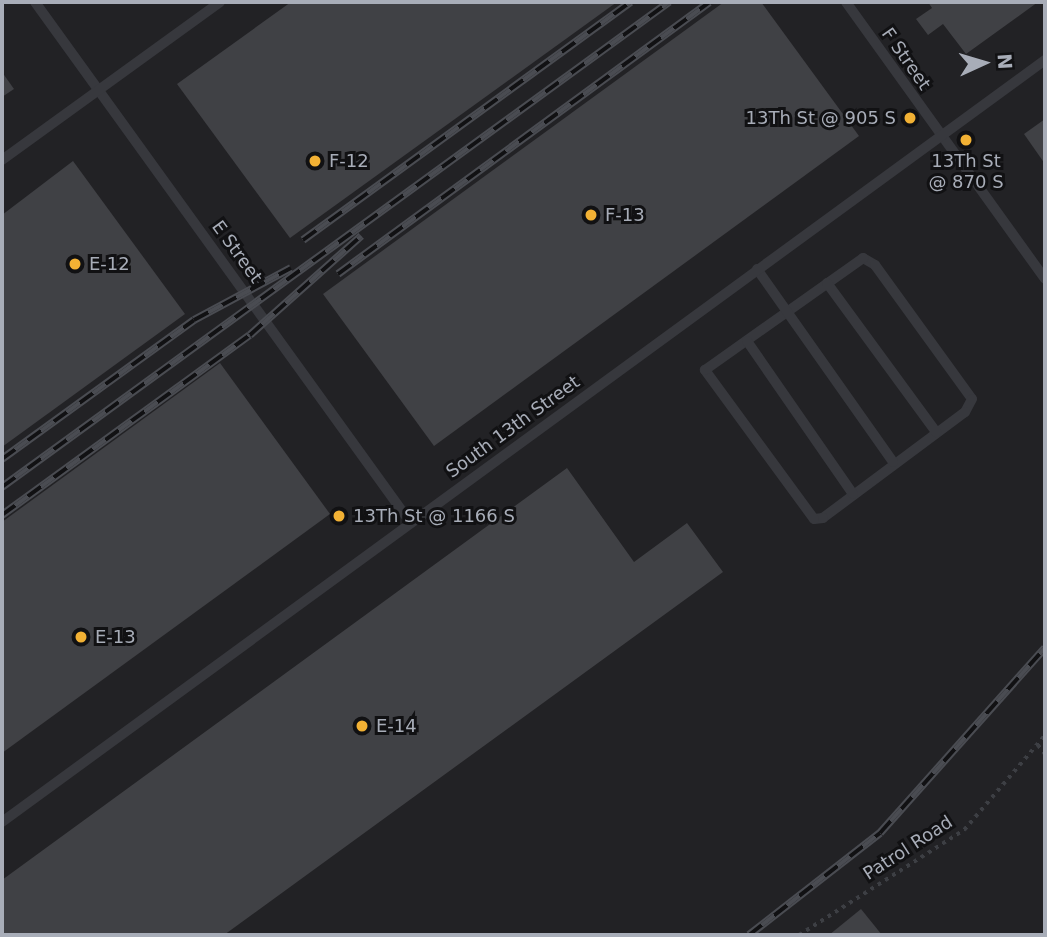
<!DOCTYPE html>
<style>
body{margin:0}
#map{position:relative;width:1047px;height:937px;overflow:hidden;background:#161618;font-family:"DejaVu Sans",sans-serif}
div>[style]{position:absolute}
.built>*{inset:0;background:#222225}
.building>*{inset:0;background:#404145}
.path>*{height:3.5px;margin-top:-1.75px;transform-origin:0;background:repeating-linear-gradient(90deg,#3d3f44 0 3.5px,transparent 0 8.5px)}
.lane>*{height:10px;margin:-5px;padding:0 5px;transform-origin:5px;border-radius:5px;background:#37383d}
.rail>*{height:8px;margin-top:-4px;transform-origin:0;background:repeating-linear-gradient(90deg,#111113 0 16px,#4a4c52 0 32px);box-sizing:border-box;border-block:2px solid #4a4c52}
.dots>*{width:19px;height:19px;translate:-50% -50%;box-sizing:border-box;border:4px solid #111113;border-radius:50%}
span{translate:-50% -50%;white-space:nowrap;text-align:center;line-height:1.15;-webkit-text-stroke:6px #111113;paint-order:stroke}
.street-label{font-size:18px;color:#a8adb8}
.poi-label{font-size:18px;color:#a8adb8}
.right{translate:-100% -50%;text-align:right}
.left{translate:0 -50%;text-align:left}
.frame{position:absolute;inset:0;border:4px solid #a8adb8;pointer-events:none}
.north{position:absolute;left:949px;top:28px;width:70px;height:70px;-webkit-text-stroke:5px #111113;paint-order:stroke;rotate:86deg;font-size:19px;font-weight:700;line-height:28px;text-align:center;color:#a8adb8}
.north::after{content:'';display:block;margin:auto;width:24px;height:32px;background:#a8adb8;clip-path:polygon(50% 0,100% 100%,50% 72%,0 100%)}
</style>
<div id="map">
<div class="built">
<i style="clip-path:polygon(2px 2px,1045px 2px,1045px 935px,2px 935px)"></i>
</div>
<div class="building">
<i style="clip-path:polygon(291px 2px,617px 2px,290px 238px,177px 84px)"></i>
<i style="clip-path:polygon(724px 2px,761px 2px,859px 136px,434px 446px,323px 294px)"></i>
<i style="clip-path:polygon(928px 2px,1038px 2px,966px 54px,943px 24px,928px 35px,916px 19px,932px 8px)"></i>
<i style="clip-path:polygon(2px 72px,14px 89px,2px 97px)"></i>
<i style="clip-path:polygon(1045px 119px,1045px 164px,1024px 134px)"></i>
<i style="clip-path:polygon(73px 161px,185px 314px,2px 447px,2px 215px)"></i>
<i style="clip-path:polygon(220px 363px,330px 514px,2px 753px,2px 522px)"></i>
<i style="clip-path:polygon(567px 468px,634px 562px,687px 523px,723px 572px,224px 935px,2px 935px,2px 880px)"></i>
<i style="clip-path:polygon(861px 909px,882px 935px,829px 935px)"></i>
</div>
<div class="path">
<i style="left:1038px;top:745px;width:11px;rotate:52deg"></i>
<i style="left:799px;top:935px;width:196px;rotate:-32.5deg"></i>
<i style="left:964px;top:830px;width:125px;rotate:-49.5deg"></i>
</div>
<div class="lane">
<i style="left:35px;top:2px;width:641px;rotate:54.2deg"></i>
<i style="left:846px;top:2px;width:341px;rotate:54.3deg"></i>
<i style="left:2px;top:160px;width:269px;rotate:-35.9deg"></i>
<i style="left:863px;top:258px;width:14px;rotate:30deg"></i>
<i style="left:875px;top:265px;width:165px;rotate:54.1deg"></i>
<i style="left:972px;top:399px;width:15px;rotate:118deg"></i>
<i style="left:965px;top:412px;width:177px;rotate:143.3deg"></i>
<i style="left:823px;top:518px;width:9px;rotate:174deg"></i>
<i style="left:814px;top:519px;width:185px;rotate:-126.2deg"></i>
<i style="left:705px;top:370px;width:194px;rotate:-35.3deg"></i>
<i style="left:757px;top:269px;width:236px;rotate:54.8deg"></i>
<i style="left:827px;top:283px;width:185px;rotate:53.8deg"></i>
<i style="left:747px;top:341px;width:186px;rotate:55.3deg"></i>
<i style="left:2px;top:822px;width:1292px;rotate:-36.15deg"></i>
</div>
<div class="rail">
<i style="left:303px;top:240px;width:405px;rotate:-36deg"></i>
<i style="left:338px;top:274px;width:460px;rotate:-36.2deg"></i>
<i style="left:2px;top:459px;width:237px;rotate:-35.9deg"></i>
<i style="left:194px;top:320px;width:110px;rotate:-28.2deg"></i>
<i style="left:2px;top:487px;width:825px;rotate:-36.02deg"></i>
<i style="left:2px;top:515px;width:306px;rotate:-36deg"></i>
<i style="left:250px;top:335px;width:149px;rotate:-41.7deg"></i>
<i style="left:749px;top:935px;width:166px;rotate:-37.9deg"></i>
<i style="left:880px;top:833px;width:248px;rotate:-48.3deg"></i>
</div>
<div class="dots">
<i style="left:910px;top:118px;background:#f2b134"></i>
<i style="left:966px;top:140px;background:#f2b134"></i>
<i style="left:315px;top:161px;background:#f2b134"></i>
<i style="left:591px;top:215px;background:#f2b134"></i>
<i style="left:75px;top:264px;background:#f2b134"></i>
<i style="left:339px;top:516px;background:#f2b134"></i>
<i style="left:81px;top:637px;background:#f2b134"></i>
<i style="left:362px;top:726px;background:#f2b134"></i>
</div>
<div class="street-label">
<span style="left:906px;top:59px;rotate:55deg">F Street</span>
<span style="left:237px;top:252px;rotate:54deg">E Street</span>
<span style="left:513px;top:427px;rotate:-36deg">South 13th Street</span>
<span style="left:908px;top:848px;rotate:-33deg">Patrol Road</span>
</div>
<div class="poi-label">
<span class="right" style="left:896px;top:118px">13Th St @ 905 S</span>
<span class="left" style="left:329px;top:161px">F-12</span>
<span style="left:966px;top:172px">13Th St<br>@ 870 S</span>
<span class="left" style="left:605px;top:215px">F-13</span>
<span class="left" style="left:89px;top:264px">E-12</span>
<span class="left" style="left:353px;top:516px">13Th St @ 1166 S</span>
<span class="left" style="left:95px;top:637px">E-13</span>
<span class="left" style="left:376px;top:726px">E-14</span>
</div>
<div class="frame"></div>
<div class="north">N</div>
</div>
